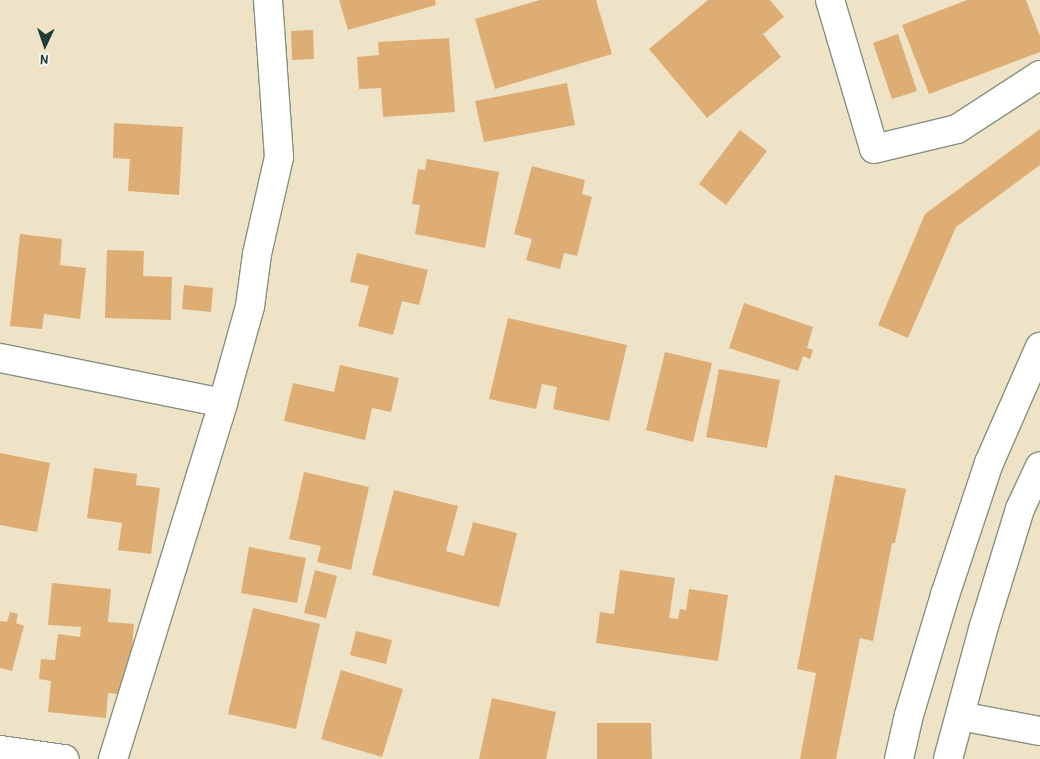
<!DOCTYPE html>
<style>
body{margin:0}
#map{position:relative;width:1040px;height:759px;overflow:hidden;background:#eee3c7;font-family:"Patrick Hand",sans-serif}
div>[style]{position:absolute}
.building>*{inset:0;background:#dead73}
.roads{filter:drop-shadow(1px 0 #86907e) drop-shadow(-1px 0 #86907e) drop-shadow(0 1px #86907e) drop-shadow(0 -1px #86907e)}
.street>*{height:28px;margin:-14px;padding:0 14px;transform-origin:14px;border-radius:14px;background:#fff}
.primary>*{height:28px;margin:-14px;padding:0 14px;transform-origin:14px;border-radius:14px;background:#fff}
span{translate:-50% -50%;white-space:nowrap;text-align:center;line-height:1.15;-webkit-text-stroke:5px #f6f6f2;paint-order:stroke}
.north{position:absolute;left:20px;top:20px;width:50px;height:50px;-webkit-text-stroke:4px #f6f6f2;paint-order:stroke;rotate:183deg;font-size:14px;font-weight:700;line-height:20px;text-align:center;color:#1f3d34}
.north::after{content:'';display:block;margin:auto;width:18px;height:22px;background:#1f3d34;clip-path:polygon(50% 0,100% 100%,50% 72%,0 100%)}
</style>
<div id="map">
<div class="building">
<i style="clip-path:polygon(339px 0,435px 0,436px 5px,348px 30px)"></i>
<i style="clip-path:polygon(540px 0,596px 0,612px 54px,495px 89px,475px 19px)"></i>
<i style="clip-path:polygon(708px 0,770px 0,784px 17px,763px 34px,781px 57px,707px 118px,649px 49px)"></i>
<i style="clip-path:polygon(967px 0,1026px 0,1040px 36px,1040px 52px,929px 94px,902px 25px)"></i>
<i style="clip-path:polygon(313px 30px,314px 59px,292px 60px,291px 31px)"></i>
<i style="clip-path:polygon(898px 34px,917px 91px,892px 99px,873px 43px)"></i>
<i style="clip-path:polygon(449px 38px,455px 112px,383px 117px,381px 88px,359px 89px,357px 57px,379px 55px,378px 42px)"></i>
<i style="clip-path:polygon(567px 83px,575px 125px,484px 142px,475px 101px)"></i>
<i style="clip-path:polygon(114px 123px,183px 127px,179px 195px,128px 191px,130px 159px,113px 158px)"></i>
<i style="clip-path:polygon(1040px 129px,1040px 165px,956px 227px,908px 338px,878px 325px,925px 214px)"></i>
<i style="clip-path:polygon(740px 130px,767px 151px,726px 205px,699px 184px)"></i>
<i style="clip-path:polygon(427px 159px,499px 172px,485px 248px,415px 234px,420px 205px,412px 204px,418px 169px,425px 170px)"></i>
<i style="clip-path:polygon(532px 166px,585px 180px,582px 194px,592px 197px,577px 256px,564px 253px,560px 269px,526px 260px,532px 239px,514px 234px)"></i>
<i style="clip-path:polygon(20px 234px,62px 239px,60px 265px,86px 268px,80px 319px,44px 314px,42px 329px,10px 326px)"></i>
<i style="clip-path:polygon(107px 250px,144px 251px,143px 276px,172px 277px,171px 320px,105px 318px)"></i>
<i style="clip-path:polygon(357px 253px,428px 270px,419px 305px,402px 301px,393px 335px,358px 326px,369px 286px,350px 282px)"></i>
<i style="clip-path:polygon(184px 285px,213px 288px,211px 312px,182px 309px)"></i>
<i style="clip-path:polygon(744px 303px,813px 327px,807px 348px,813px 350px,810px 359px,803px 356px,798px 371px,729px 348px)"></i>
<i style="clip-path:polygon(508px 318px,627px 345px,609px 421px,553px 409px,557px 387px,542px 384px,536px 409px,489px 399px)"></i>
<i style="clip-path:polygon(665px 352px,712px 363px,693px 442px,646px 430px)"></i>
<i style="clip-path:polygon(340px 365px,399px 378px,391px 412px,372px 408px,365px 440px,284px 421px,293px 383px,334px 392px)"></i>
<i style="clip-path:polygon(719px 369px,780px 380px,767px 448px,706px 437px)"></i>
<i style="clip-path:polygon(0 453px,50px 463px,37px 532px,0 525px)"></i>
<i style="clip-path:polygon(94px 468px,137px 474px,136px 485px,160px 488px,151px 554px,118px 550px,122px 523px,87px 518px)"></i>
<i style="clip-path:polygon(304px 472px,369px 487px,351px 570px,317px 562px,321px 546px,289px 539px)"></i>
<i style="clip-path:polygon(835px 475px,906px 489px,895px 543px,892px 543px,873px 641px,860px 638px,836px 759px,800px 759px,816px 673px,797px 669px)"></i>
<i style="clip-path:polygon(394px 490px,458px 506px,446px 551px,464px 556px,473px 522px,517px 533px,499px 607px,372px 575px)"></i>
<i style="clip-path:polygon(249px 547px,306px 558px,297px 603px,241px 593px)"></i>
<i style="clip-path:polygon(315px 570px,337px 576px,326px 618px,304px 613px)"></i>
<i style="clip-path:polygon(620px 570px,675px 578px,669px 618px,678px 619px,680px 609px,686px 610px,689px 589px,728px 595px,718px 661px,596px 643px,600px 612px,614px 614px)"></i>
<i style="clip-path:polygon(52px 583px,111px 589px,108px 622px,134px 624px,128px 695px,108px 693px,106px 718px,48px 712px,51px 681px,39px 679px,41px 659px,55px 660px,58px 634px,80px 637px,81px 627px,48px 625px)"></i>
<i style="clip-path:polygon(253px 608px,320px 624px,296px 729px,228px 714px)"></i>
<i style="clip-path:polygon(10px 612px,18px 614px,16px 623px,24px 626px,12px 671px,0 668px,0 621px,7px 622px)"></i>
<i style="clip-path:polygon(356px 631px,392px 640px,386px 664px,350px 655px)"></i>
<i style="clip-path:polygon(341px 670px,403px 689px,382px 757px,321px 739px)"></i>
<i style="clip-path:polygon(492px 698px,556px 712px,546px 759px,479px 759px)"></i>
<i style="clip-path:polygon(597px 723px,651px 723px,652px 759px,597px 759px)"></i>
</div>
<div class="roads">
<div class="street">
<i style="left:830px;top:0;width:155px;rotate:73.5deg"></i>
<i style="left:874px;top:149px;width:85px;rotate:-13.5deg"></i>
<i style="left:957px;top:129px;width:99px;rotate:-33deg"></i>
<i style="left:0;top:358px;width:227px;rotate:11.4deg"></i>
<i style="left:960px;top:716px;width:81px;rotate:10.6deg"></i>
<i style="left:0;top:750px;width:65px;rotate:8deg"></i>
<i style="left:113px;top:759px;width:373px;rotate:-72.8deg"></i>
<i style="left:223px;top:403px;width:101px;rotate:-74.4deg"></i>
<i style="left:250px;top:306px;width:52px;rotate:-82.3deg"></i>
<i style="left:257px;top:254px;width:99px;rotate:-77.2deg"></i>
<i style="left:279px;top:157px;width:157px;rotate:-94deg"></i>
</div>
<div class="primary">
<i style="left:899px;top:759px;width:45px;rotate:-77.2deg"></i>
<i style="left:909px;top:715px;width:125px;rotate:-73.3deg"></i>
<i style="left:945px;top:595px;width:139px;rotate:-71.6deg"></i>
<i style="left:989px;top:463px;width:127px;rotate:-66.3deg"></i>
<i style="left:948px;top:759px;width:138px;rotate:-74.9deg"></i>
<i style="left:984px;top:626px;width:122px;rotate:-72.9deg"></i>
<i style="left:1020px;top:509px;width:47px;rotate:-65.1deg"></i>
</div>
</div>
<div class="north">N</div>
</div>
